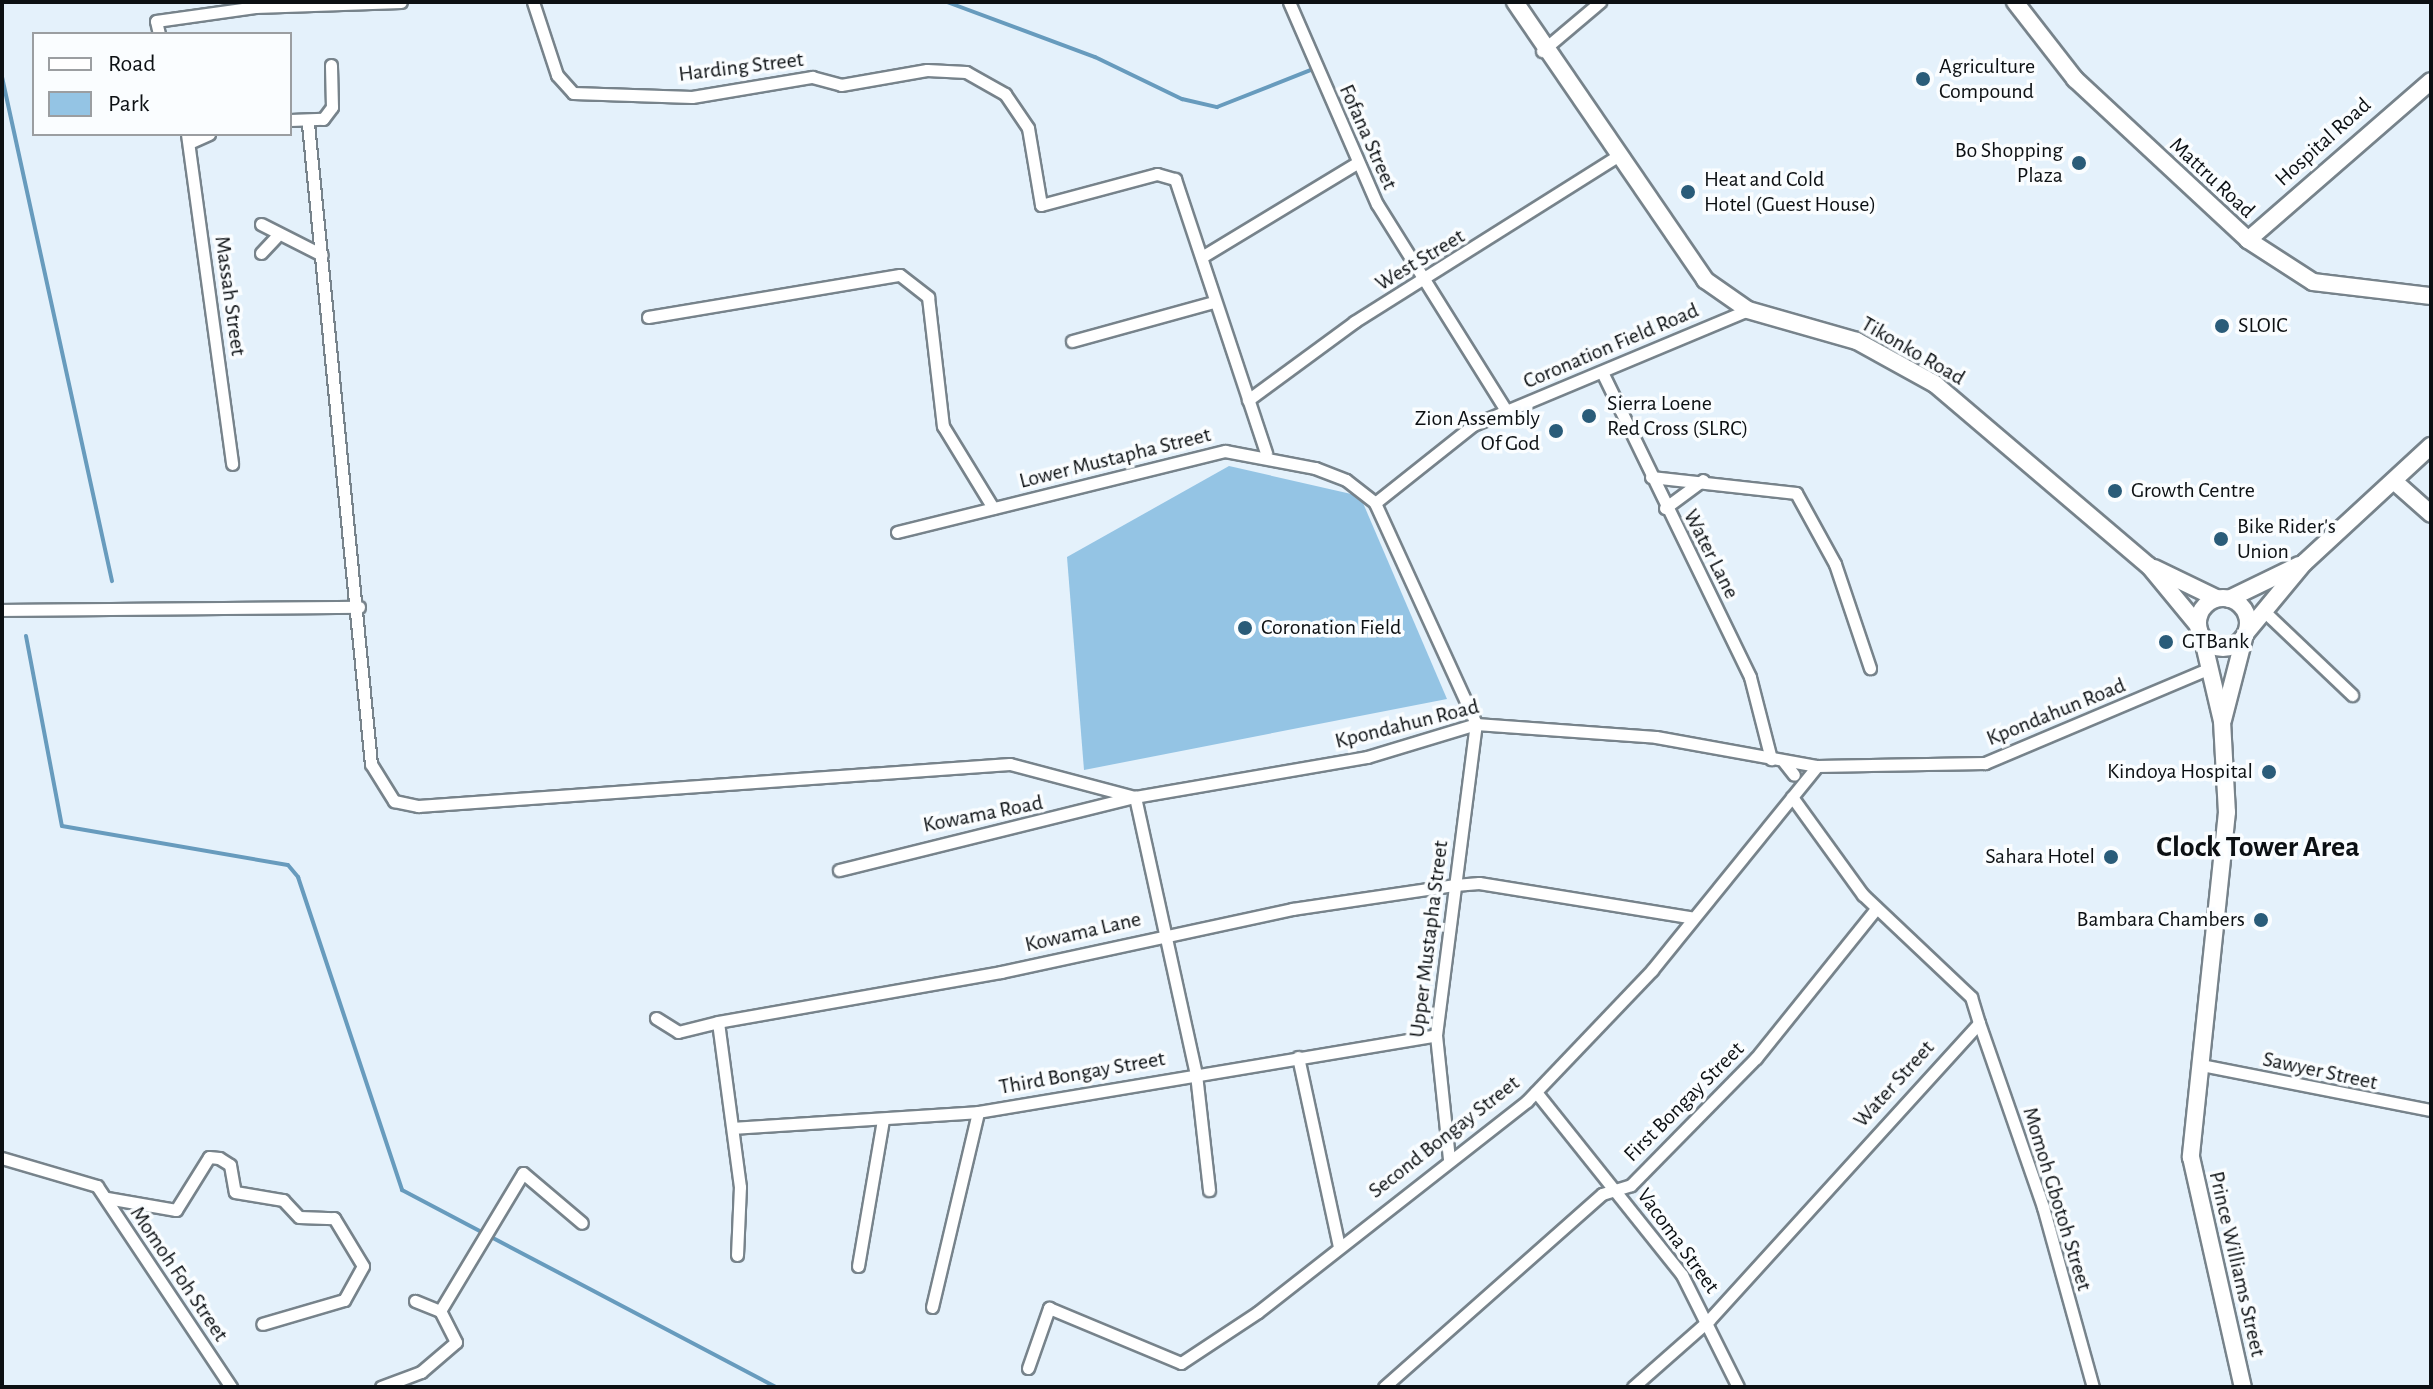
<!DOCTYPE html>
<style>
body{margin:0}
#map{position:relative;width:2433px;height:1389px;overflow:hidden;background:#e4f1fb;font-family:"Alegreya Sans",sans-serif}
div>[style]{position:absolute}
.green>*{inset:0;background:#94c4e4}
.stream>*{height:4px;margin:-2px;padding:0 2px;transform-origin:2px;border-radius:2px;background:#679bbd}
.roads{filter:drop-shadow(2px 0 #77838b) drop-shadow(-2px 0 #77838b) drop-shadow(0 2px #77838b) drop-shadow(0 -2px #77838b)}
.street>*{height:11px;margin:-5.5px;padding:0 5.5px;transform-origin:5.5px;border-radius:5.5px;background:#fff}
.secondary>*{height:16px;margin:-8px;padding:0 8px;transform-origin:8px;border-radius:8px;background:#fff}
.secondary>.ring{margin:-8px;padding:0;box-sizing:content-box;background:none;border:16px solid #fff;border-radius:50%}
.dots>*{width:22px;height:22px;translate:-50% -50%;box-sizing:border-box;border:4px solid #fafdff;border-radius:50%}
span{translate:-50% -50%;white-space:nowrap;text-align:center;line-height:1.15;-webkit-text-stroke:7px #fafdff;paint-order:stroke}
.poi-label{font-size:22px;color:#0c1013}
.left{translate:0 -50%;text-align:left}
.right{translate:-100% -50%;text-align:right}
.street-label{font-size:22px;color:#0c1013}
.district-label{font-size:30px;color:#0c1013;font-weight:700}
.frame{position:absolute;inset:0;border:4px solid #0c1013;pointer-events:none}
.legend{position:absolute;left:32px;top:32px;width:260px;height:104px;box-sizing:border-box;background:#fafdff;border:2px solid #9b9ea1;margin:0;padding:10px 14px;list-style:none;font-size:24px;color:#0c1013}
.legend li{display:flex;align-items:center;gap:16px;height:40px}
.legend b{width:40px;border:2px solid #9b9ea1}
</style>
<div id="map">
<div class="green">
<i style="clip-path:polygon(1229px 466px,1360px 496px,1447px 699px,1084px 770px,1067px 557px)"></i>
</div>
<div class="stream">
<i style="left:947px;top:2px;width:158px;rotate:20.4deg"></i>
<i style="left:1095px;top:57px;width:97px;rotate:25.8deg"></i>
<i style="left:1182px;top:99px;width:36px;rotate:13deg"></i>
<i style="left:1217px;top:107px;width:101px;rotate:-21.5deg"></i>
<i style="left:2px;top:77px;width:516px;rotate:77.69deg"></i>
<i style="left:26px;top:636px;width:193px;rotate:79.3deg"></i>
<i style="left:62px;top:826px;width:229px;rotate:9.8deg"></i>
<i style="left:288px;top:865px;width:16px;rotate:50deg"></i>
<i style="left:298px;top:877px;width:330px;rotate:71.6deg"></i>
<i style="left:402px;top:1190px;width:422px;rotate:27.8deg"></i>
</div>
<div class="roads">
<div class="street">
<i style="left:533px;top:2px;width:77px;rotate:71.8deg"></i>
<i style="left:557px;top:75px;width:24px;rotate:48deg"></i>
<i style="left:573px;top:93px;width:119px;rotate:1.9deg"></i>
<i style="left:692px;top:97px;width:122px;rotate:-9.5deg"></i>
<i style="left:812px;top:77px;width:30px;rotate:15deg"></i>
<i style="left:841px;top:85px;width:87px;rotate:-9.9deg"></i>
<i style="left:927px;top:70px;width:39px;rotate:3deg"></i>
<i style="left:966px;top:72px;width:45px;rotate:29.4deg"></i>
<i style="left:1005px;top:94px;width:41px;rotate:55.9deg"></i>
<i style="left:1028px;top:128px;width:78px;rotate:80.4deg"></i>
<i style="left:1041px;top:205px;width:120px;rotate:-15deg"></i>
<i style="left:1157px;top:174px;width:19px;rotate:16deg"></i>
<i style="left:1175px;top:179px;width:289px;rotate:71.6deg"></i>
<i style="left:1289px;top:2px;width:220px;rotate:66.5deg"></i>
<i style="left:1377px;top:204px;width:245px;rotate:58deg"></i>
<i style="left:159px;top:34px;width:13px;rotate:-103deg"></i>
<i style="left:156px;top:21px;width:100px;rotate:-8deg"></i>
<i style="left:255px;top:7px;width:146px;rotate:-2deg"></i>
<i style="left:1542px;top:51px;width:76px;rotate:-40.2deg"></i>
<i style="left:290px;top:120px;width:33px;rotate:-2deg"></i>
<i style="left:323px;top:119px;width:15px;rotate:-53deg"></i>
<i style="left:332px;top:107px;width:42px;rotate:-91.4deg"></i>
<i style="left:308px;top:124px;width:643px;rotate:84.38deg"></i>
<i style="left:371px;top:764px;width:44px;rotate:58.1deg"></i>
<i style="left:394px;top:801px;width:25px;rotate:12deg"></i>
<i style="left:418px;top:806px;width:593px;rotate:-4.06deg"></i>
<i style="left:1010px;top:764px;width:129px;rotate:14.8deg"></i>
<i style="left:187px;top:134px;width:333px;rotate:82.2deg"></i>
<i style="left:189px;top:143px;width:22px;rotate:-24deg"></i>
<i style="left:261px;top:224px;width:68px;rotate:26.9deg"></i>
<i style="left:261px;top:253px;width:22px;rotate:-47deg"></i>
<i style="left:1205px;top:255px;width:178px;rotate:-31.2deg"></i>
<i style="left:648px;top:317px;width:255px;rotate:-9.5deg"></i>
<i style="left:900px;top:275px;width:36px;rotate:38deg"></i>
<i style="left:928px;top:297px;width:130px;rotate:83.4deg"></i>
<i style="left:943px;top:426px;width:96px;rotate:58.6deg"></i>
<i style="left:1072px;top:341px;width:147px;rotate:-15.4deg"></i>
<i style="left:1602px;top:372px;width:339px;rotate:64.1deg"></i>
<i style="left:1750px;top:677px;width:85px;rotate:75.6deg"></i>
<i style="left:1248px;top:400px;width:132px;rotate:-36.3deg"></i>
<i style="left:1354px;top:322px;width:310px;rotate:-32.2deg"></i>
<i style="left:1651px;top:477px;width:146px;rotate:6.3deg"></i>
<i style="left:1796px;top:493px;width:81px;rotate:61.2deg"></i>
<i style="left:1835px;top:564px;width:110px;rotate:71.4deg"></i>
<i style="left:1375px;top:503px;width:125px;rotate:-38.5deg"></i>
<i style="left:1473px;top:425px;width:298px;rotate:-22.7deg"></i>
<i style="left:1665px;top:508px;width:47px;rotate:-36.4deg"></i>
<i style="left:897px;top:532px;width:338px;rotate:-13.9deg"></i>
<i style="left:1225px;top:451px;width:92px;rotate:10.7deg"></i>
<i style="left:1315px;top:468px;width:33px;rotate:21deg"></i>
<i style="left:1346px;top:480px;width:37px;rotate:38deg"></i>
<i style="left:1375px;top:503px;width:243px;rotate:65.4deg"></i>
<i style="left:2px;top:610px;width:357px;rotate:-0.5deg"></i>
<i style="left:2266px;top:613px;width:119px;rotate:43.6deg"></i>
<i style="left:1784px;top:762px;width:16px;rotate:52deg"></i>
<i style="left:1135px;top:797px;width:284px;rotate:77.6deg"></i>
<i style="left:1196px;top:1074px;width:117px;rotate:83.6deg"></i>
<i style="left:839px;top:870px;width:305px;rotate:-13.9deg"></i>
<i style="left:1135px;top:797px;width:235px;rotate:-9.8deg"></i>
<i style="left:1367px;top:757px;width:114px;rotate:-16.8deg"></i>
<i style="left:1476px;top:724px;width:180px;rotate:4.1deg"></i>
<i style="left:1656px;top:737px;width:164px;rotate:10.2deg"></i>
<i style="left:1817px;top:766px;width:168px;rotate:-1deg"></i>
<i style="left:1985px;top:763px;width:242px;rotate:-22.9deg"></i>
<i style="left:656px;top:1018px;width:26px;rotate:32deg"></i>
<i style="left:678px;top:1032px;width:41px;rotate:-14deg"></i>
<i style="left:1979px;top:1023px;width:195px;rotate:70.8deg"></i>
<i style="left:2043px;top:1207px;width:187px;rotate:74.5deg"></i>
<i style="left:1298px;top:1057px;width:193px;rotate:77.8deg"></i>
<i style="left:2201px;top:1065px;width:234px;rotate:11.1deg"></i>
<i style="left:1536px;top:1092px;width:234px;rotate:51.4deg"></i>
<i style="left:1682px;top:1275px;width:125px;rotate:63.4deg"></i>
<i style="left:733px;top:1128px;width:246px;rotate:-3.7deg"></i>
<i style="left:978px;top:1112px;width:464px;rotate:-9.5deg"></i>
<i style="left:2px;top:1158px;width:99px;rotate:16.4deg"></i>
<i style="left:97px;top:1186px;width:242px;rotate:56.3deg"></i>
<i style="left:1449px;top:1159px;width:125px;rotate:-96deg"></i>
<i style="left:1436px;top:1035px;width:314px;rotate:-82.7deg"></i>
<i style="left:107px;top:1198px;width:70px;rotate:9.9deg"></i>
<i style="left:176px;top:1210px;width:62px;rotate:-58.1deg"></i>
<i style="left:209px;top:1157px;width:10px;rotate:6deg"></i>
<i style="left:219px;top:1158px;width:13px;rotate:32deg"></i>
<i style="left:230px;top:1165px;width:27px;rotate:80deg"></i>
<i style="left:235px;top:1192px;width:49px;rotate:9.5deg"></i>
<i style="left:283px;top:1200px;width:23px;rotate:47deg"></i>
<i style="left:299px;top:1217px;width:35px;rotate:2deg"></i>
<i style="left:334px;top:1218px;width:56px;rotate:58.9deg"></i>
<i style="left:363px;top:1266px;width:39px;rotate:119deg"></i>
<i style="left:344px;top:1300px;width:85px;rotate:163.7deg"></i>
<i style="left:737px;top:1255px;width:68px;rotate:-87.5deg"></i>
<i style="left:740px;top:1187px;width:166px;rotate:-97.6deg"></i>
<i style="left:718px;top:1022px;width:287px;rotate:-10deg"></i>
<i style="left:1001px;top:972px;width:298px;rotate:-12.2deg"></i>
<i style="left:1292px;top:909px;width:165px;rotate:-8.4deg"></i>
<i style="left:1455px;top:885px;width:24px;rotate:-5deg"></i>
<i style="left:1479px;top:883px;width:214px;rotate:9.2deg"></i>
<i style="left:858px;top:1266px;width:149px;rotate:-80.3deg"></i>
<i style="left:932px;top:1307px;width:200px;rotate:-76.7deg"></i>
<i style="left:440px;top:1311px;width:161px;rotate:-59deg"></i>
<i style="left:523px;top:1173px;width:77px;rotate:40.3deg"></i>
<i style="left:1028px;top:1368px;width:64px;rotate:-70.7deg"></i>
<i style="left:1049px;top:1308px;width:143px;rotate:22.6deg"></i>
<i style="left:1181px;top:1363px;width:92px;rotate:-33.5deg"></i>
<i style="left:1258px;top:1312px;width:342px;rotate:-38.1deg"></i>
<i style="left:1527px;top:1101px;width:181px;rotate:-46.3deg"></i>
<i style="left:1652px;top:970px;width:262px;rotate:-51deg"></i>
<i style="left:381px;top:1387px;width:43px;rotate:-20.6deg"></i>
<i style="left:421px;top:1372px;width:46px;rotate:-40.6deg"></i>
<i style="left:456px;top:1342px;width:35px;rotate:-117deg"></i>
<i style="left:440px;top:1311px;width:27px;rotate:-158deg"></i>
<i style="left:1384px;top:1387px;width:291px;rotate:-41.5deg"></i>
<i style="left:1602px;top:1194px;width:30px;rotate:-17deg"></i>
<i style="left:1631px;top:1185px;width:178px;rotate:-45.5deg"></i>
<i style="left:1756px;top:1058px;width:191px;rotate:-51.2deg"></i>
<i style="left:1633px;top:1387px;width:101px;rotate:-41.4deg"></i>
<i style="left:1709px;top:1320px;width:401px;rotate:-47.7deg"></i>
<i style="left:1979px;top:1023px;width:27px;rotate:-107deg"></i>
<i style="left:1971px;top:997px;width:149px;rotate:-136.6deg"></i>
<i style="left:1863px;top:895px;width:121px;rotate:-125.9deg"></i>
</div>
<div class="secondary">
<i style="left:1515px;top:2px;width:337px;rotate:55.6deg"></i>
<i style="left:1705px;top:280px;width:52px;rotate:34.9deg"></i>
<i style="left:1748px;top:310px;width:113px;rotate:15.9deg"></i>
<i style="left:1857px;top:341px;width:89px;rotate:28.9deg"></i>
<i style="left:1935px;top:384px;width:281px;rotate:40.4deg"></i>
<i style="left:2149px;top:566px;width:75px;rotate:50.4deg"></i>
<i style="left:2015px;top:2px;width:98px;rotate:52.1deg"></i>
<i style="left:2075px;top:79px;width:236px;rotate:42.9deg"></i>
<i style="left:2248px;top:240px;width:77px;rotate:32.9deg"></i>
<i style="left:2313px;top:282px;width:119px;rotate:6.8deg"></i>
<i style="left:2248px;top:240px;width:242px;rotate:-41deg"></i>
<i style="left:2395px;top:482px;width:48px;rotate:41.6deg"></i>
<i style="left:2154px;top:568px;width:69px;rotate:25.8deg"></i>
<i class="ring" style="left:2198px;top:598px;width:34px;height:34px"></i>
<i style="left:2229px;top:599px;width:78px;rotate:-25.9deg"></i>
<i style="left:2246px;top:633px;width:91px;rotate:-50.4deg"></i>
<i style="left:2304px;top:563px;width:173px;rotate:-42.7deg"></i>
<i style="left:2203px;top:640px;width:83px;rotate:76.8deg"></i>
<i style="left:2222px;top:721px;width:91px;rotate:86.9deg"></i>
<i style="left:2227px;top:812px;width:347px;rotate:96deg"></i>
<i style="left:2191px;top:1157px;width:236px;rotate:77.3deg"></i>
<i style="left:2223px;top:720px;width:85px;rotate:-75.6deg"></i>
</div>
</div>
<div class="dots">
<i style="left:1923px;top:79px;background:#2a5c79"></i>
<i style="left:2079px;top:163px;background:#2a5c79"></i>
<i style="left:1688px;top:192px;background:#2a5c79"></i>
<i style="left:2222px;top:326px;background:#2a5c79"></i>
<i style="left:1589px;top:416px;background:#2a5c79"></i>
<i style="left:1556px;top:431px;background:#2a5c79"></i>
<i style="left:2115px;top:491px;background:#2a5c79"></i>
<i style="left:2221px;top:539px;background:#2a5c79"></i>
<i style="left:1245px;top:628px;background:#2a5c79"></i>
<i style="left:2166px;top:642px;background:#2a5c79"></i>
<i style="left:2269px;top:772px;background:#2a5c79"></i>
<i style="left:2111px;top:857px;background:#2a5c79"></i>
<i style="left:2261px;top:920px;background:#2a5c79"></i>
</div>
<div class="poi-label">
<span class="left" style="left:1939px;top:79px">Agriculture<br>Compound</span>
<span class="right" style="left:2063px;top:163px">Bo Shopping<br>Plaza</span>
<span class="left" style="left:1704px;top:192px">Heat and Cold<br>Hotel (Guest House)</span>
<span class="left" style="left:2238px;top:326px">SLOIC</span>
<span class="left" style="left:1607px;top:416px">Sierra Loene<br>Red Cross (SLRC)</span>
<span class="right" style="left:1540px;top:431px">Zion Assembly<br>Of God</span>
<span class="left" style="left:2131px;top:491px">Growth Centre</span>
<span class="left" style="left:2237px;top:539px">Bike Rider's<br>Union</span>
<span class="left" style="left:1261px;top:628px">Coronation Field</span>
<span class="left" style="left:2182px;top:642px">GTBank</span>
<span class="right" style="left:2253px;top:772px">Kindoya Hospital</span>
<span class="right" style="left:2095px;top:857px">Sahara Hotel</span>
<span class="right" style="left:2245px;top:920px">Bambara Chambers</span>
</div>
<div class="street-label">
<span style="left:741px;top:67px;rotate:-7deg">Harding Street</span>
<span style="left:1368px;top:137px;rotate:66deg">Fofana Street</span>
<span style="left:2323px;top:142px;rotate:-42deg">Hospital Road</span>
<span style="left:2212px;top:178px;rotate:43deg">Mattru Road</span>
<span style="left:1420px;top:260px;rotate:-31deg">West Street</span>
<span style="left:230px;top:296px;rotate:82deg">Massah Street</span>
<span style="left:1611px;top:346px;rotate:-23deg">Coronation Field Road</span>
<span style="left:1913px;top:351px;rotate:30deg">Tikonko Road</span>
<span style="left:1115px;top:458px;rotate:-14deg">Lower Mustapha Street</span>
<span style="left:1711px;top:554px;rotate:63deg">Water Lane</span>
<span style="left:2056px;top:712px;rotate:-22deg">Kpondahun Road</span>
<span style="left:1407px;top:724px;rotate:-14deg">Kpondahun Road</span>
<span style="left:983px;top:814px;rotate:-11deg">Kowama Road</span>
<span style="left:1083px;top:932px;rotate:-13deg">Kowama Lane</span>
<span style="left:1429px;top:939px;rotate:-83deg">Upper Mustapha Street</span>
<span style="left:2320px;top:1071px;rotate:12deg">Sawyer Street</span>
<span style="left:1082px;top:1073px;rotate:-10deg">Third Bongay Street</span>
<span style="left:1894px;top:1084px;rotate:-48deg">Water Street</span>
<span style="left:1684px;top:1102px;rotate:-45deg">First Bongay Street</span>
<span style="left:1444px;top:1137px;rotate:-38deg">Second Bongay Street</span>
<span style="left:2057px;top:1199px;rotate:73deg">Momoh Gbotoh Street</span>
<span style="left:1678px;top:1241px;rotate:54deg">Vacoma Street</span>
<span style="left:2237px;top:1264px;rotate:77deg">Prince Williams Street</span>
<span style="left:179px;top:1274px;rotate:56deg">Momoh Foh Street</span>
</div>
<div class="district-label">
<span style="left:2258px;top:847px">Clock Tower Area</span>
</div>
<div class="frame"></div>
<ul class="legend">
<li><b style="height:10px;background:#fff"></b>Road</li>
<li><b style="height:22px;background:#94c4e4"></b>Park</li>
</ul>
</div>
